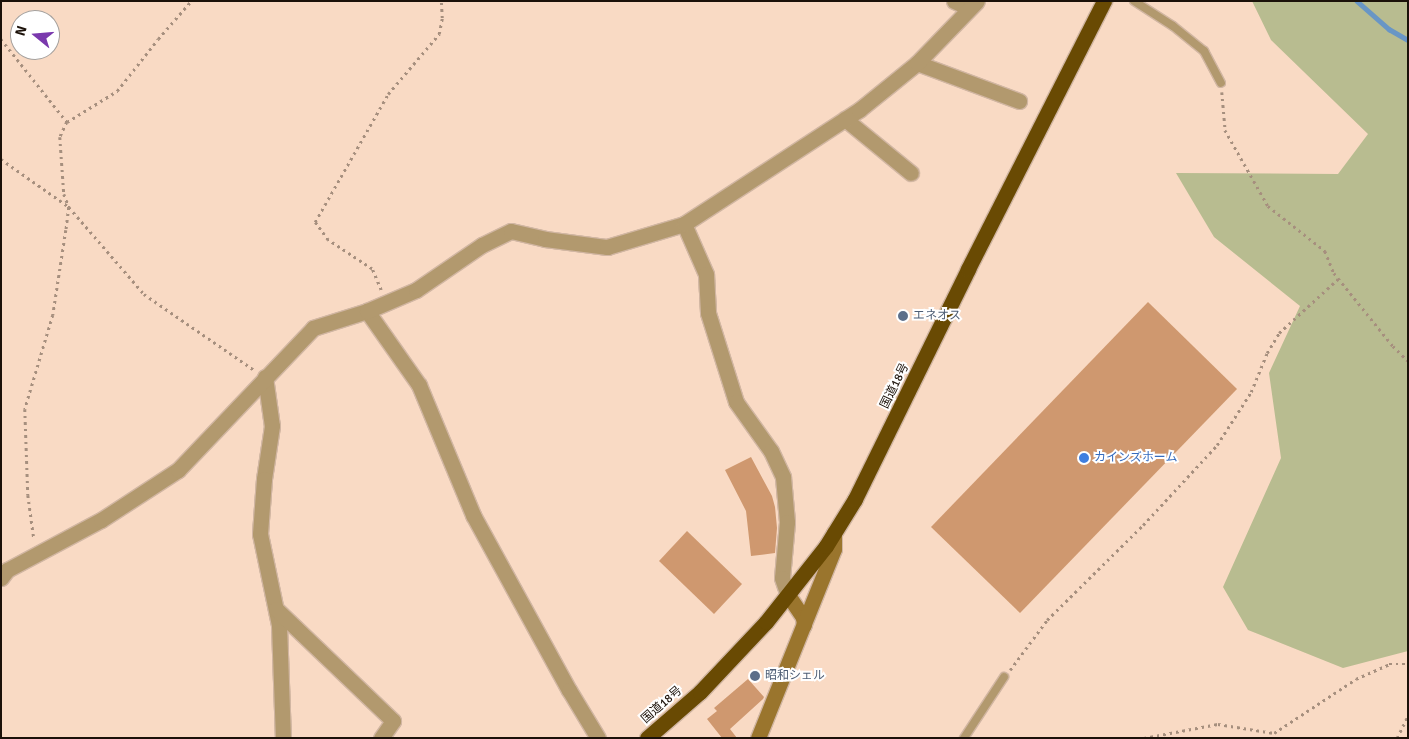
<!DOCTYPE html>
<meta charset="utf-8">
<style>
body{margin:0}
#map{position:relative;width:1409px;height:739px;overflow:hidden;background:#f9dac4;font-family:Signika,"Noto Sans JP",sans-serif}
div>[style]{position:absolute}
.green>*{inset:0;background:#b8bc90}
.stream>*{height:4.5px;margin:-2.25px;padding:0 2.25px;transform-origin:2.25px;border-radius:2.25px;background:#6996c5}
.building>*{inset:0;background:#cf986f}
.path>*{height:2.5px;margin-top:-1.25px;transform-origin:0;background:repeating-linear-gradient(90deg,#a68f7e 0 2.5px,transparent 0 6.5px)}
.roads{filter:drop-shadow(1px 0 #d1b6a2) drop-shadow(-1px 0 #d1b6a2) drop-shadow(0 1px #d1b6a2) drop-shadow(0 -1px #d1b6a2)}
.lane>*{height:8px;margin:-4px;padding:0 4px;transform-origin:4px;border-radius:4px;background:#b2996e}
.street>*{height:15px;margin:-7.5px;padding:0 7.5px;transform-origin:7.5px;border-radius:7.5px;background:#b2996e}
.secondary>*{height:15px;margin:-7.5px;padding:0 7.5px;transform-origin:7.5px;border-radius:7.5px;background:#9a752d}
.highway>*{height:15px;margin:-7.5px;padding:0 7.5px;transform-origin:7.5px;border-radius:7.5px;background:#694a03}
.dots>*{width:14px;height:14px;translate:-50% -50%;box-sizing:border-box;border:2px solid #fff;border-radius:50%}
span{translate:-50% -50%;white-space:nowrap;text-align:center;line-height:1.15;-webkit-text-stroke:4px #fff;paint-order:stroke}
.service-label{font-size:12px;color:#4e5e75}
.left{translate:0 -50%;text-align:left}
.street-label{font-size:12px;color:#1b1109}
.shop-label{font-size:12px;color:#366cbe}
.frame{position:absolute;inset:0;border:2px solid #1b1109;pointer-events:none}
.north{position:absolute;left:10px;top:10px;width:50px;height:50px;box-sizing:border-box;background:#fff;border:1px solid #a4a09d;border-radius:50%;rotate:287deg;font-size:14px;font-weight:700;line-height:20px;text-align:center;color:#1b1109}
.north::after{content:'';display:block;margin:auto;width:18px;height:22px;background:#7a39ad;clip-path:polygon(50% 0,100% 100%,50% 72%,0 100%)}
</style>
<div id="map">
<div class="green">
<i style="clip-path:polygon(1252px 1px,1408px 1px,1408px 651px,1343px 668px,1248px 630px,1223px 587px,1281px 458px,1269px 373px,1300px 306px,1214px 237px,1176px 173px,1338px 174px,1368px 134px,1271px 40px)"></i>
</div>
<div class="stream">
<i style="left:1357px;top:1px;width:43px;rotate:41.2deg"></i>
<i style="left:1389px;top:29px;width:22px;rotate:30deg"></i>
</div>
<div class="building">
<i style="clip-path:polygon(1148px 302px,1237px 389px,1020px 613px,931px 527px)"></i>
<i style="clip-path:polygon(751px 457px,772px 496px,775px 507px,777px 528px,775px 553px,751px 556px,746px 511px,725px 470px)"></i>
<i style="clip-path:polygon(687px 531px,742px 584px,714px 614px,659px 561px)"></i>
<i style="clip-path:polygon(748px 679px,764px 697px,763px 699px,730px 729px,737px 738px,722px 738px,707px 719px,717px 711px,714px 708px)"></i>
</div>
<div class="path">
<i style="left:1px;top:39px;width:106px;rotate:51.5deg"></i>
<i style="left:67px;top:122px;width:17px;rotate:115deg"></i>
<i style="left:60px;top:137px;width:57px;rotate:86deg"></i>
<i style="left:64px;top:194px;width:14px;rotate:69deg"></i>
<i style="left:69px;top:207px;width:23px;rotate:97deg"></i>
<i style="left:66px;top:230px;width:86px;rotate:98.7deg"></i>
<i style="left:53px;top:315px;width:98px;rotate:106.6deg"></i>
<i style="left:25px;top:409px;width:86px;rotate:88deg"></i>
<i style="left:28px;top:495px;width:44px;rotate:82.2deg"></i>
<i style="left:1222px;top:92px;width:38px;rotate:85deg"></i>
<i style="left:1225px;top:130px;width:87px;rotate:60.5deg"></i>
<i style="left:1268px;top:206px;width:73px;rotate:38.3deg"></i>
<i style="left:1325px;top:251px;width:24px;rotate:68deg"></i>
<i style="left:1334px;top:273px;width:94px;rotate:51.1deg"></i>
<i style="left:1393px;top:346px;width:21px;rotate:45deg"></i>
<i style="left:67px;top:122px;width:59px;rotate:-31.8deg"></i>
<i style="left:117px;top:91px;width:66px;rotate:-51.7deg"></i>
<i style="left:158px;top:39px;width:50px;rotate:-49deg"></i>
<i style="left:1px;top:159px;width:83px;rotate:35.2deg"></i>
<i style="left:69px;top:207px;width:115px;rotate:49.2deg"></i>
<i style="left:144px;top:294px;width:134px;rotate:34.6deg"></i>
<i style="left:381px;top:290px;width:23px;rotate:-113deg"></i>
<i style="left:372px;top:269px;width:53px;rotate:-146.6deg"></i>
<i style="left:328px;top:240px;width:22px;rotate:-126deg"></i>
<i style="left:315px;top:222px;width:147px;rotate:-60.3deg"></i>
<i style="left:388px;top:94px;width:79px;rotate:-49.6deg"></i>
<i style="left:439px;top:34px;width:16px;rotate:-79deg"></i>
<i style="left:442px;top:18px;width:17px;rotate:-93deg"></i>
<i style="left:1010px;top:670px;width:62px;rotate:-53.5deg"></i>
<i style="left:1047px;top:620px;width:135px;rotate:-44.7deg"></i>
<i style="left:1143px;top:525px;width:109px;rotate:-47.2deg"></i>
<i style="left:1217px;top:445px;width:63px;rotate:-57.3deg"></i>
<i style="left:1251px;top:392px;width:42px;rotate:-67.7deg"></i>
<i style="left:1267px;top:353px;width:23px;rotate:-59deg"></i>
<i style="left:1279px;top:333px;width:80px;rotate:-42.5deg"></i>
<i style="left:1075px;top:738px;width:7px"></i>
<i style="left:1144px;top:738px;width:75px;rotate:-10.7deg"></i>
<i style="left:1218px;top:724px;width:57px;rotate:9.1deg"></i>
<i style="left:1274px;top:733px;width:98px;rotate:-33.4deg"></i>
<i style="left:1356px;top:679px;width:36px;rotate:-24deg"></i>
<i style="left:1389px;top:664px;width:19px"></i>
<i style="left:1397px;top:738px;width:25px;rotate:-64deg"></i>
</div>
<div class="roads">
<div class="lane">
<i style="left:1134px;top:1px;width:46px;rotate:32.7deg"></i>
<i style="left:1173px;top:26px;width:40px;rotate:39deg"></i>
<i style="left:1204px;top:51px;width:36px;rotate:62deg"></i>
<i style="left:964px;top:738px;width:73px;rotate:-56.7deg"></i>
</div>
<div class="street">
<i style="left:954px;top:1px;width:17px;rotate:25deg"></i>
<i style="left:917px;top:63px;width:109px;rotate:20.4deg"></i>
<i style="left:845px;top:119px;width:85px;rotate:39.3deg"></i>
<i style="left:684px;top:224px;width:55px;rotate:66.3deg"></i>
<i style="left:706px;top:274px;width:39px;rotate:87deg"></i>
<i style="left:708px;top:313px;width:93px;rotate:72.5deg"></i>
<i style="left:736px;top:402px;width:60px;rotate:54.5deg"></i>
<i style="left:771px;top:451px;width:29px;rotate:65deg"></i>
<i style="left:783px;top:477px;width:45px;rotate:84.9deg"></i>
<i style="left:787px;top:522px;width:56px;rotate:95.1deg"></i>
<i style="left:782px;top:578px;width:18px;rotate:71deg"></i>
<i style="left:367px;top:311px;width:90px;rotate:54.9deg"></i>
<i style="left:419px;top:385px;width:141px;rotate:67.4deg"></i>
<i style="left:473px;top:515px;width:200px;rotate:61.3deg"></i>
<i style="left:569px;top:690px;width:56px;rotate:58.9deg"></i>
<i style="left:265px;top:377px;width:49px;rotate:81.9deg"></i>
<i style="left:272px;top:426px;width:54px;rotate:98.6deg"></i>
<i style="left:264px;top:479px;width:55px;rotate:94.2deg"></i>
<i style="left:260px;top:534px;width:93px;rotate:78.2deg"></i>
<i style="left:279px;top:625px;width:113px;rotate:88deg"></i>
<i style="left:1px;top:578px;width:10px;rotate:-53deg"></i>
<i style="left:7px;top:570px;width:106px;rotate:-28deg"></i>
<i style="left:101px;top:520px;width:92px;rotate:-33deg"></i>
<i style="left:178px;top:470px;width:196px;rotate:-46.4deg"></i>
<i style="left:313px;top:328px;width:57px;rotate:-17.5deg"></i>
<i style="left:367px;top:311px;width:53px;rotate:-23.2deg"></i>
<i style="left:416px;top:290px;width:80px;rotate:-34.3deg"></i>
<i style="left:482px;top:245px;width:32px;rotate:-26deg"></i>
<i style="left:511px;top:231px;width:35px;rotate:13deg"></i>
<i style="left:545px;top:239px;width:63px;rotate:7.4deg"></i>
<i style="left:607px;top:247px;width:80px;rotate:-16.6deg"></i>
<i style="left:684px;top:224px;width:209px;rotate:-33.1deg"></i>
<i style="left:859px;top:110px;width:75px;rotate:-39deg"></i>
<i style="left:917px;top:63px;width:86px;rotate:-45.9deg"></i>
<i style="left:276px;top:609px;width:162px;rotate:43.7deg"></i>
<i style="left:393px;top:721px;width:21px;rotate:125deg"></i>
</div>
<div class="secondary">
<i style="left:788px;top:595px;width:27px;rotate:56deg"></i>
<i style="left:803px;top:617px;width:8px;rotate:83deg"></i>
<i style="left:758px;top:738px;width:204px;rotate:-68.1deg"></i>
<i style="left:834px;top:549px;width:16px;rotate:-90deg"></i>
</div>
<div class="highway">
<i style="left:647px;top:738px;width:70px;rotate:-41deg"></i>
<i style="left:700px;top:692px;width:96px;rotate:-46.7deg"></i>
<i style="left:766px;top:622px;width:97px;rotate:-51.7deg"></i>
<i style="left:826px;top:546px;width:55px;rotate:-58.3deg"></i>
<i style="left:855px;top:499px;width:256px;rotate:-63.8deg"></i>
<i style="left:968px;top:269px;width:301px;rotate:-63.1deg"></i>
</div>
</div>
<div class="dots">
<i style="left:903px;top:316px;background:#5c6f8a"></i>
<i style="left:1084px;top:458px;background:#3f7fe0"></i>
<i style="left:755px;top:676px;background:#5c6f8a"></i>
</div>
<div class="service-label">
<span class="left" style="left:913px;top:316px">エネオス</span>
<span class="left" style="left:765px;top:676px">昭和シェル</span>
</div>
<div class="street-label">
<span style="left:895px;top:386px;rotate:-64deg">国道18号</span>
<span style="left:662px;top:705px;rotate:-41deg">国道18号</span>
</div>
<div class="shop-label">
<span class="left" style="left:1094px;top:458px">カインズホーム</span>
</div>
<div class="frame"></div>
<div class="north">N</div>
</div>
